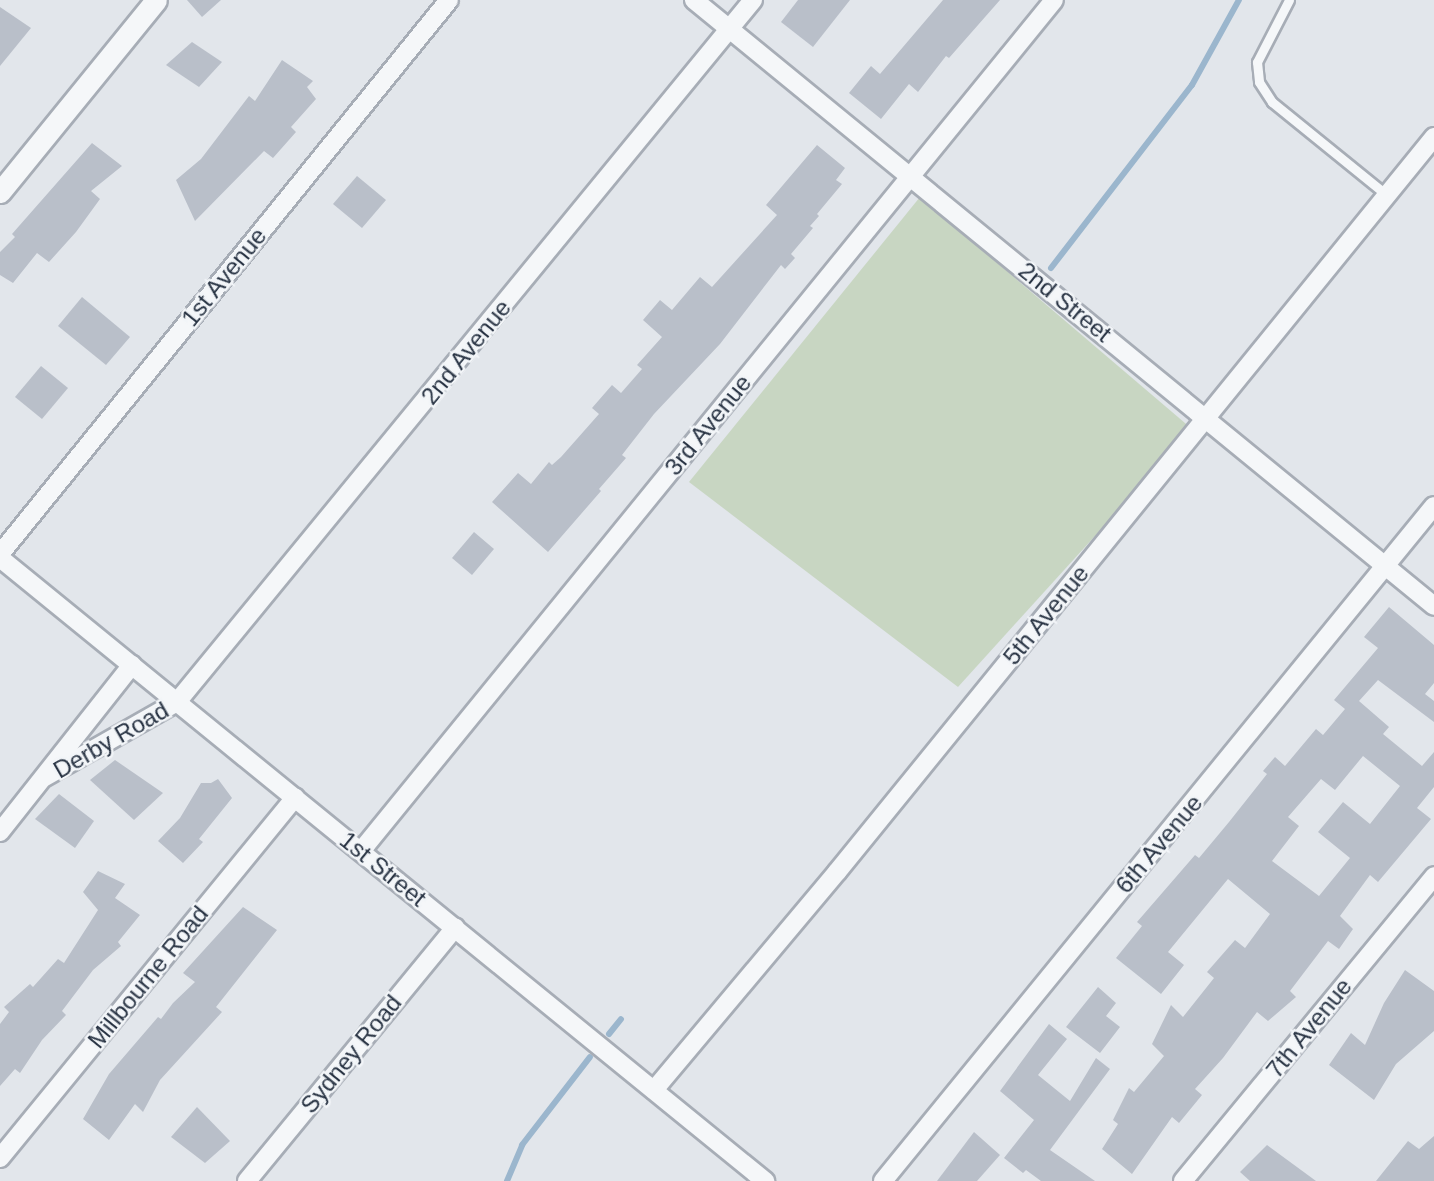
<!DOCTYPE html>
<style>
body{margin:0}
#map{position:relative;width:1434px;height:1181px;overflow:hidden;background:#e2e6eb;font-family:Arial,sans-serif}
div>[style]{position:absolute}
.green>*{inset:0;background:#c8d6c2}
.stream>*{height:6px;margin:-3px;padding:0 3px;transform-origin:3px;border-radius:3px;background:#9bb6cd}
.building>*{inset:0;background:#b9bfc9}
.roads{filter:drop-shadow(2px 0 #a7adb6) drop-shadow(-2px 0 #a7adb6) drop-shadow(0 2px #a7adb6) drop-shadow(0 -2px #a7adb6)}
.service>*{height:9px;margin:-4.5px;padding:0 4.5px;transform-origin:4.5px;border-radius:4.5px;background:#f5f7f9}
.minor>*{height:18px;margin:-9px;padding:0 9px;transform-origin:9px;border-radius:9px;background:#f5f7f9}
.tertiary>*{height:21px;margin:-10.5px;padding:0 10.5px;transform-origin:10.5px;border-radius:10.5px;background:#f5f7f9}
span{translate:-50% -50%;white-space:nowrap;text-align:center;line-height:1.15;-webkit-text-stroke:5px #f2f5f8;paint-order:stroke}
.street-label{font-size:24px;color:#293444}
</style>
<div id="map">
<div class="green">
<i style="clip-path:polygon(920px 197px,1192px 429px,958px 687px,689px 482px)"></i>
</div>
<div class="stream">
<i style="left:1051px;top:268px;width:231px;rotate:-52.4deg"></i>
<i style="left:1192px;top:85px;width:97px;rotate:-61.1deg"></i>
<i style="left:609px;top:1034px;width:19px;rotate:-51deg"></i>
<i style="left:507px;top:1181px;width:39px;rotate:-67deg"></i>
<i style="left:522px;top:1145px;width:111px;rotate:-52.3deg"></i>
</div>
<div class="building">
<i style="clip-path:polygon(187px 0,221px 0,202px 17px)"></i>
<i style="clip-path:polygon(798px 0,850px 0,813px 47px,781px 22px)"></i>
<i style="clip-path:polygon(943px 0,1000px 0,949px 58px,946px 56px,918px 92px,909px 84px,881px 119px,849px 93px,871px 66px,880px 74px)"></i>
<i style="clip-path:polygon(0 7px,31px 28px,0 66px)"></i>
<i style="clip-path:polygon(192px 42px,222px 62px,199px 87px,166px 65px)"></i>
<i style="clip-path:polygon(282px 60px,313px 81px,307px 87px,316px 99px,291px 127px,296px 132px,273px 158px,264px 151px,195px 221px,176px 180px,201px 159px,249px 96px,255px 101px)"></i>
<i style="clip-path:polygon(92px 143px,122px 166px,91px 191px,100px 199px,76px 232px,49px 262px,37px 253px,13px 283px,0 275px,0 252px,15px 237px,12px 234px)"></i>
<i style="clip-path:polygon(817px 145px,845px 168px,836px 180px,842px 184px,817px 214px,819px 216px,810px 226px,813px 228px,791px 254px,795px 258px,785px 269px,781px 265px,720px 344px,654px 414px,622px 455px,626px 458px,599px 489px,601px 491px,548px 552px,492px 502px,518px 473px,531px 484px,549px 462px,552px 465px,561px 457px,599px 414px,592px 408px,612px 385px,621px 393px,642px 369px,637px 365px,662px 337px,643px 320px,660px 300px,672px 310px,700px 277px,712px 287px,777px 215px,766px 205px)"></i>
<i style="clip-path:polygon(357px 176px,386px 200px,362px 228px,333px 204px)"></i>
<i style="clip-path:polygon(82px 297px,130px 337px,106px 365px,58px 326px)"></i>
<i style="clip-path:polygon(41px 366px,68px 388px,42px 419px,15px 397px)"></i>
<i style="clip-path:polygon(474px 532px,494px 549px,472px 575px,452px 558px)"></i>
<i style="clip-path:polygon(evenodd,1389px 607px,1434px 645px,1434px 683px,1425px 694px,1434px 701px,1434px 722px,1378px 680px,1359px 701px,1389px 727px,1383px 734px,1422px 766px,1434px 752px,1434px 787px,1417px 808px,1431px 819px,1378px 882px,1370px 875px,1340px 916px,1353px 929px,1339px 949px,1328px 941px,1290px 991px,1296px 997px,1268px 1021px,1257px 1012px,1223px 1058px,1195px 1089px,1202px 1095px,1179px 1123px,1172px 1117px,1132px 1174px,1102px 1149px,1118px 1124px,1113px 1120px,1129px 1088px,1134px 1092px,1164px 1056px,1152px 1044px,1171px 1005px,1183px 1017px,1214px 978px,1207px 972px,1235px 940px,1245px 948px,1270px 914px,1228px 879px,1168px 952px,1184px 965px,1161px 994px,1116px 958px,1142px 926px,1137px 922px,1195px 855px,1199px 858px,1229px 822px,1267px 774px,1263px 771px,1275px 757px,1285px 766px,1316px 729px,1323px 735px,1345px 709px,1334px 700px,1378px 648px,1364px 637px,1389px 607px,1363px 756px,1400px 786px,1370px 824px,1343px 802px,1318px 832px,1350px 858px,1319px 896px,1272px 861px,1299px 826px,1288px 817px,1321px 779px,1335px 790px,1363px 756px)"></i>
<i style="clip-path:polygon(115px 760px,163px 793px,134px 820px,90px 780px)"></i>
<i style="clip-path:polygon(218px 779px,232px 798px,199px 839px,203px 842px,183px 863px,158px 841px,180px 818px,201px 783px,211px 783px)"></i>
<i style="clip-path:polygon(59px 794px,94px 821px,75px 848px,35px 819px)"></i>
<i style="clip-path:polygon(98px 871px,125px 884px,115px 898px,140px 915px,118px 942px,121px 946px,93px 970px,62px 1011px,66px 1015px,42px 1040px,20px 1073px,15px 1069px,0 1086px,0 1024px,9px 1012px,4px 1007px,30px 984px,33px 987px,58px 959px,64px 963px,98px 910px,83px 892px)"></i>
<i style="clip-path:polygon(243px 907px,277px 930px,216px 1007px,222px 1012px,160px 1080px,143px 1112px,135px 1104px,109px 1140px,83px 1119px,109px 1074px,158px 1017px,161px 1019px,173px 1003px,195px 982px,183px 973px)"></i>
<i style="clip-path:polygon(1405px 970px,1434px 991px,1434px 1031px,1396px 1064px,1374px 1100px,1329px 1065px,1351px 1033px,1365px 1045px,1384px 1003px)"></i>
<i style="clip-path:polygon(1098px 987px,1116px 1003px,1106px 1016px,1120px 1027px,1100px 1053px,1066px 1027px)"></i>
<i style="clip-path:polygon(1049px 1024px,1067px 1039px,1038px 1075px,1070px 1101px,1096px 1058px,1110px 1069px,1050px 1150px,1095px 1181px,1041px 1181px,1026px 1170px,1023px 1173px,1004px 1158px,1034px 1120px,1000px 1091px)"></i>
<i style="clip-path:polygon(197px 1107px,230px 1141px,205px 1163px,171px 1137px)"></i>
<i style="clip-path:polygon(974px 1132px,1000px 1155px,977px 1181px,937px 1181px)"></i>
<i style="clip-path:polygon(1434px 1136px,1434px 1181px,1376px 1181px,1408px 1141px,1419px 1149px)"></i>
<i style="clip-path:polygon(1267px 1145px,1316px 1181px,1250px 1181px,1240px 1172px)"></i>
</div>
<div class="roads">
<div class="service">
<i style="left:1289px;top:0;width:70px;rotate:117.3deg"></i>
<i style="left:1257px;top:62px;width:20px;rotate:84deg"></i>
<i style="left:1259px;top:82px;width:24px;rotate:57deg"></i>
<i style="left:1272px;top:102px;width:148px;rotate:39deg"></i>
</div>
<div class="minor">
<i style="left:694px;top:0;width:956px;rotate:39.31deg"></i>
<i style="left:0;top:554px;width:713px;rotate:-50.98deg"></i>
<i style="left:0;top:558px;width:987px;rotate:39.16deg"></i>
<i style="left:45px;top:777px;width:152px;rotate:-29.6deg"></i>
<i style="left:177px;top:702px;width:908px;rotate:-50.63deg"></i>
<i style="left:0;top:832px;width:213px;rotate:-51.7deg"></i>
<i style="left:361px;top:851px;width:1097px;rotate:-50.84deg"></i>
<i style="left:654px;top:1090px;width:285px;rotate:-50deg"></i>
<i style="left:837px;top:872px;width:947px;rotate:-50.91deg"></i>
<i style="left:0;top:1158px;width:466px;rotate:-50.7deg"></i>
<i style="left:247px;top:1181px;width:328px;rotate:-50.6deg"></i>
<i style="left:883px;top:1181px;width:871px;rotate:-50.78deg"></i>
<i style="left:1183px;top:1181px;width:395px;rotate:-50.5deg"></i>
</div>
<div class="tertiary">
<i style="left:0;top:192px;width:247px;rotate:-50.9deg"></i>
</div>
</div>
<div class="street-label">
<span style="left:224px;top:277px;rotate:-51deg">1st Avenue</span>
<span style="left:1065px;top:302px;rotate:39deg">2nd Street</span>
<span style="left:466px;top:352px;rotate:-51deg">2nd Avenue</span>
<span style="left:708px;top:425px;rotate:-51deg">3rd Avenue</span>
<span style="left:1046px;top:615px;rotate:-51deg">5th Avenue</span>
<span style="left:111px;top:740px;rotate:-30deg">Derby Road</span>
<span style="left:1159px;top:844px;rotate:-50deg">6th Avenue</span>
<span style="left:383px;top:869px;rotate:39deg">1st Street</span>
<span style="left:148px;top:977px;rotate:-51deg">Millbourne Road</span>
<span style="left:1309px;top:1028px;rotate:-51deg">7th Avenue</span>
<span style="left:351px;top:1054px;rotate:-51deg">Sydney Road</span>
</div>
</div>
